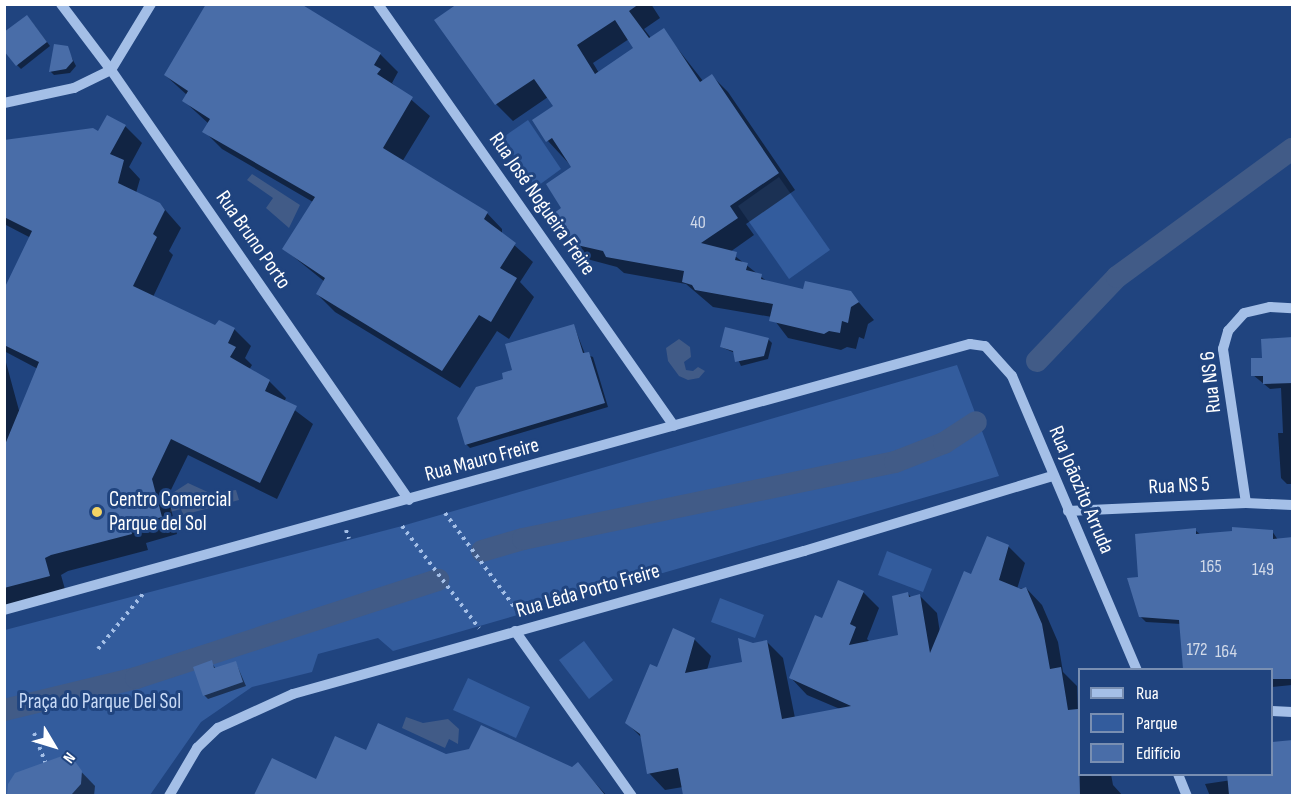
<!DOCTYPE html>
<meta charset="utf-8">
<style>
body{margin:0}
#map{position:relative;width:1297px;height:800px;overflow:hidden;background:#20447f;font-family:"Sofia Sans Condensed",sans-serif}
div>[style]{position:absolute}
.green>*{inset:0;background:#335c9d}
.water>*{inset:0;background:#415b87}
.shadow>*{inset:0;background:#0007}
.canal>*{height:22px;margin:-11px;padding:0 11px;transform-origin:11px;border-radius:11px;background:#415b87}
.building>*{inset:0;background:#496da8}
.path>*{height:4px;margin-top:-2px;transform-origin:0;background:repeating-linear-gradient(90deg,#a4bfe7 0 3px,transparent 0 7.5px)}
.minor>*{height:10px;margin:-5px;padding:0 5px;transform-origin:5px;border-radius:5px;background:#a4bfe7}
.dots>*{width:16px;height:16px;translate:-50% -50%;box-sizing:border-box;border:3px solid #20447f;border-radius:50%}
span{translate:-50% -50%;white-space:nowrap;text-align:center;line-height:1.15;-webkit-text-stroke:6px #20447f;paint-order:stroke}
.number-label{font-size:18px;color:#d2dae9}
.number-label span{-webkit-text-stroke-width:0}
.street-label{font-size:21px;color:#fff}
.poi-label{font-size:21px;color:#fff}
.left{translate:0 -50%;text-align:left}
.park-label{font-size:21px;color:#c8daf6}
.frame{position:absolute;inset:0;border:6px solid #fff;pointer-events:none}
.legend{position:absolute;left:1078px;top:668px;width:195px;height:108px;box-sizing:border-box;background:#20447f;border:2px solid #798fb2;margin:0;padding:8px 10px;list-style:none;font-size:18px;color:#fff}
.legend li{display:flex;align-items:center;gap:12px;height:30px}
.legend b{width:30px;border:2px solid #798fb2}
.north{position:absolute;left:24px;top:716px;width:60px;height:60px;-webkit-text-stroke:4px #20447f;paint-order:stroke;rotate:128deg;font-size:16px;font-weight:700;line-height:24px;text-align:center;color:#fff}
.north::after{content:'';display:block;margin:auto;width:21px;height:27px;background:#fff;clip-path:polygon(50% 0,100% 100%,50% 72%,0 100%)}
</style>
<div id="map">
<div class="green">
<i style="clip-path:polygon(528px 120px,561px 169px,535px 188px,502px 138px)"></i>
<i style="clip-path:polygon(779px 177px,830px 250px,789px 279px,738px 206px)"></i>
<i style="clip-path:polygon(957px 365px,999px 476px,393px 651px,378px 638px,318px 654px,312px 672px,252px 687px,201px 722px,150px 795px,5px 796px,5px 630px,402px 526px)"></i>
<i style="clip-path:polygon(887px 551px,932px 569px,923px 592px,878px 575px)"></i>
<i style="clip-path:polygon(720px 598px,764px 615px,755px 638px,711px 622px)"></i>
<i style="clip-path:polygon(584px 641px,613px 680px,589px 699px,559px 660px)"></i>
<i style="clip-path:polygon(468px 678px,530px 707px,516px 738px,453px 710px)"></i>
</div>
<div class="water">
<i style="clip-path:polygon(252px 174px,300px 205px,289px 228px,266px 208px,273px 198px,247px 180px)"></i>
<i style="clip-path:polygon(679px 339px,690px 347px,691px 357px,684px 362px,686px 370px,693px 371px,698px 367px,705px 371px,699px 378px,688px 380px,679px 376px,668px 361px,666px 348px)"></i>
<i style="clip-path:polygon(188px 483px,212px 494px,236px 490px,239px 500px,183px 515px,181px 509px,170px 512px,171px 494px)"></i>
<i style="clip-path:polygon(406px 717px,423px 723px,448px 719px,459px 729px,458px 744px,449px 739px,445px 748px,402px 728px)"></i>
</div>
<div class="shadow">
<i style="clip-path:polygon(evenodd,460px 4px,651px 4px,660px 18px,644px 29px,651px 38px,663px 30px,703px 81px,711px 75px,728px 92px,795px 190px,746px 224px,754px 235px,730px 252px,769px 283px,804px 291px,850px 292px,874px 320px,868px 324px,864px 339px,859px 337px,856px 349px,847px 347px,841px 350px,788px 338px,772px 317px,713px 307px,686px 284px,624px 273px,617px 267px,587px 259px,570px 242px,563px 208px,573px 168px,548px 141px,555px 106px,548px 97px,513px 121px,496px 104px,460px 4px,629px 39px,636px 49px,599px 73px,593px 63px,629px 39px)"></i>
<i style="clip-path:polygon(31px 21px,50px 46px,21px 69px,17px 65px)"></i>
<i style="clip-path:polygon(67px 48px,76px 66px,70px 73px,54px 75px,50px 71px)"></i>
<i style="clip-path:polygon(380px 54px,398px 72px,392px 83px,430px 116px,402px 162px,485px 211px,502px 229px,502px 234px,533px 262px,520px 282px,534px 297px,509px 339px,497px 331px,460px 388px,335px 312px,317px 294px,325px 282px,284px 249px,313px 202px,222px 149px,204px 131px,209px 124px,184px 101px,187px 95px,165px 75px)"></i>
<i style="clip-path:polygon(107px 117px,125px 126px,142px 143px,129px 167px,140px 179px,136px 193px,160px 204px,181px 228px,169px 251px,173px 255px,153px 297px,215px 327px,219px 322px,234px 329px,251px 346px,245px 358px,252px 365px,249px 370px,269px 381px,286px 398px,284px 402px,313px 424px,277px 499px,188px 455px,168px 496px,177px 534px,146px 543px,148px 550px,68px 571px,61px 575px,66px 593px,4px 608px,4px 355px,20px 414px,38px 369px,4px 351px,4px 293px,31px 238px,4px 224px,4px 141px,99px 133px)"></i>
<i style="clip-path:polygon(574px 326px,585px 354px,593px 357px,608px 407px,470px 448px,466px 444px,505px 380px)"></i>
<i style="clip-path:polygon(768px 339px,772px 343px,768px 359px,741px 366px,735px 353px,721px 347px)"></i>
<i style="clip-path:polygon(1292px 340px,1292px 484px,1287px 484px,1281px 478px,1278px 433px,1283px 433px,1281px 388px,1270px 389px,1253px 375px,1263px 359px)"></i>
<i style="clip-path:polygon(1195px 530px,1201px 535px,1272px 531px,1278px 540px,1292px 540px,1292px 685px,1272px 687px,1272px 670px,1186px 670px,1181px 624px,1146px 622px,1140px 616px,1128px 580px,1140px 578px)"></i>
<i style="clip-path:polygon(1008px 546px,1025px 563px,1017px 589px,1026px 588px,1042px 605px,1058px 642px,1063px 672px,1077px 686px,1080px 774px,1111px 774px,1113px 785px,1123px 796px,684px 796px,683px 787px,665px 790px,649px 773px,642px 738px,627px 723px,658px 669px,694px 639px,711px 656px,707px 670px,744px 663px,753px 644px,767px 642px,783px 658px,795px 718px,840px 709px,807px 695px,791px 678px,823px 620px,863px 592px,879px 608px,867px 639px,870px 642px,900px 636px,908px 594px,912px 598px,920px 596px,937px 613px,940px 633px,972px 576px)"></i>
<i style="clip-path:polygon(211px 662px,216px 669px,236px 663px,246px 686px,208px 699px,204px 695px)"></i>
<i style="clip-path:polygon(1292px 743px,1292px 796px,1210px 796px,1205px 784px,1272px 774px,1272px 744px)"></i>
<i style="clip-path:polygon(367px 752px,572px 769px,578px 764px,607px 796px,256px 796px,273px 760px,317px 781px)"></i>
<i style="clip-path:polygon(68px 758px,95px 786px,94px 796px,12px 796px,10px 784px)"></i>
</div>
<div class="canal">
<i style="left:1037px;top:361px;width:116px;rotate:-46.4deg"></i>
<i style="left:1117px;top:277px;width:217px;rotate:-36.2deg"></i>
<i style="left:482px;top:551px;width:43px;rotate:-16.3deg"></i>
<i style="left:523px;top:539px;width:380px;rotate:-11.7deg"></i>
<i style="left:895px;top:462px;width:53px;rotate:-21.2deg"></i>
<i style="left:944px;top:443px;width:38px;rotate:-33deg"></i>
<i style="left:4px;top:710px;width:136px;rotate:-13.6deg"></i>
<i style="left:136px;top:678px;width:318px;rotate:-18deg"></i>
</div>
<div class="building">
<i style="clip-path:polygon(206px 4px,301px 4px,381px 53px,374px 65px,381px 69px,377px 74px,413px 97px,383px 148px,488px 212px,484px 219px,516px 243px,500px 268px,517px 278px,491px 322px,479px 315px,442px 371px,316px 294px,325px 278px,282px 249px,315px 197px,202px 132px,210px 119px,182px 101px,188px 91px,164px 75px)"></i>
<i style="clip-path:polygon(evenodd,457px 4px,639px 4px,629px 11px,649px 38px,664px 28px,700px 82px,712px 74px,779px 173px,730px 206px,738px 218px,701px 243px,737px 252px,735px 260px,748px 263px,746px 270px,762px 274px,761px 279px,803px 289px,805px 281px,851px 291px,859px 302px,851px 307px,848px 323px,842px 321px,840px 333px,829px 331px,824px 334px,769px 321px,773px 304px,695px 290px,692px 285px,682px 282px,684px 271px,606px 257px,603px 251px,568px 243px,550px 216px,561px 208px,546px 184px,571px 167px,552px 138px,546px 142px,532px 120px,553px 106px,534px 79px,495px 105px,434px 20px,457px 4px,615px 20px,633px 48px,595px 74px,577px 45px,615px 20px)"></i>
<i style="clip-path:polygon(27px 15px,47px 42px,16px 66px,4px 51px,4px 32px)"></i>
<i style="clip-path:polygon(54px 44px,68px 46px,73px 61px,66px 69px,49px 72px)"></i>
<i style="clip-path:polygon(107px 115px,126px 125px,110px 154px,124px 160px,118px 183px,160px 203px,165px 210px,153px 234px,157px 237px,133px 286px,215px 325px,219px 320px,235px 328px,228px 343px,236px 347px,230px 357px,270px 380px,265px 391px,297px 406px,260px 483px,171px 439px,152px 479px,162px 517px,130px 526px,132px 534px,51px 555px,45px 558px,50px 576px,4px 588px,4px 447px,39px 362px,4px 345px,4px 289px,32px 231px,4px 217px,4px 140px,93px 128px,98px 131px)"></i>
<i style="clip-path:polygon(574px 324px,583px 353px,589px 352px,605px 403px,465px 445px,457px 418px,476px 387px,503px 379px,502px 373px,512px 370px,505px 344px)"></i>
<i style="clip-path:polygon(725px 327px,769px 338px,764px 356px,735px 362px,733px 351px,720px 347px)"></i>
<i style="clip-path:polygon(1293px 337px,1293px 383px,1263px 384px,1263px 376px,1251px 376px,1251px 358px,1262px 358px,1261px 339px)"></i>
<i style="clip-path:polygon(1232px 527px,1273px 530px,1273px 539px,1293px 537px,1293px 679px,1272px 679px,1272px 669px,1183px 669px,1179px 620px,1139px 617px,1127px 578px,1138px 577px,1135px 534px,1196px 528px,1196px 534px,1232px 531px)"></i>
<i style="clip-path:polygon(987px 536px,1009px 545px,999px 580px,1021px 589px,1026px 587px,1042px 624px,1050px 669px,1061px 667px,1068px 710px,1078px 709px,1080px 795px,683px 795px,678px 768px,647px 774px,640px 734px,625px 723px,650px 664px,657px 667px,673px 628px,695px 638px,685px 673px,742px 662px,738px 638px,753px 643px,767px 640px,782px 719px,851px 706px,789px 678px,815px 615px,822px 618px,838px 580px,864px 591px,850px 624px,856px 627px,849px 645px,898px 635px,892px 596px,908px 592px,909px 597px,920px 594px,930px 653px,964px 571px,971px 574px)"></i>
<i style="clip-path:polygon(212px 660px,214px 668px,236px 661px,243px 682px,203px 696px,193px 667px)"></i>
<i style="clip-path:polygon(378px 723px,446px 754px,469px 749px,481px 725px,572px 767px,578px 762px,605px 795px,254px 795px,272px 758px,316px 779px,335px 736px,366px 750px)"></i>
<i style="clip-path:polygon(1293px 740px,1293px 795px,1229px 795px,1227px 774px,1272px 774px,1272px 742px)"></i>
<i style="clip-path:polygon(62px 756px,74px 760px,82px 771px,81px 784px,72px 794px,7px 795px,8px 784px,15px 773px)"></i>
</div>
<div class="path">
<i style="left:445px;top:513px;width:128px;rotate:53.6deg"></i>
<i style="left:402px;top:526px;width:128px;rotate:53deg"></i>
<i style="left:346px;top:530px;width:9px;rotate:72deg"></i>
<i style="left:98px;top:649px;width:71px;rotate:-50.7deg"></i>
<i style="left:34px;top:733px;width:31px;rotate:69deg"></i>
</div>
<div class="minor">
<i style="left:61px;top:4px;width:83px;rotate:52.9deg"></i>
<i style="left:111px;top:70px;width:523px;rotate:55.28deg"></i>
<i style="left:378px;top:4px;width:515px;rotate:54.95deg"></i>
<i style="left:111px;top:70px;width:77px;rotate:-58.8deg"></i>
<i style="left:4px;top:103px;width:72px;rotate:-12.1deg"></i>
<i style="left:74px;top:88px;width:41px;rotate:-25.9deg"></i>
<i style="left:1246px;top:503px;width:156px;rotate:-98.5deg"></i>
<i style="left:1223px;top:349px;width:19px;rotate:-74deg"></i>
<i style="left:1228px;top:331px;width:24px;rotate:-48deg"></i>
<i style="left:1244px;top:313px;width:27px;rotate:-13deg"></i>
<i style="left:1270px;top:307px;width:22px;rotate:3deg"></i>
<i style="left:1068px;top:511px;width:178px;rotate:-2.6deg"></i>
<i style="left:1246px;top:503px;width:46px;rotate:2.5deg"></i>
<i style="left:4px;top:610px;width:1002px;rotate:-15.4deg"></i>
<i style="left:970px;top:344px;width:15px;rotate:8deg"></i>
<i style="left:985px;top:346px;width:40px;rotate:48deg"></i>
<i style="left:1012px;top:376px;width:319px;rotate:67deg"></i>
<i style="left:515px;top:631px;width:202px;rotate:54.7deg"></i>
<i style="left:1272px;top:711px;width:20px;rotate:3deg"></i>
<i style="left:1178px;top:774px;width:24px;rotate:68deg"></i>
<i style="left:169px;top:796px;width:56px;rotate:-59.7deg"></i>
<i style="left:197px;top:748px;width:29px;rotate:-44deg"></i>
<i style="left:218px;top:728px;width:82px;rotate:-24.4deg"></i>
<i style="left:293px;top:694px;width:531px;rotate:-15.63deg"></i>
<i style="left:804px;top:551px;width:260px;rotate:-16.8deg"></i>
</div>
<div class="dots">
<i style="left:97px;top:512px;background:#f4d465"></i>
</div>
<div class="number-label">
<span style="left:698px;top:223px">40</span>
<span style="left:1211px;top:567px">165</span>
<span style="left:1263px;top:570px">149</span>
<span style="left:1197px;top:650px">172</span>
<span style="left:1226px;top:652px">164</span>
</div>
<div class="street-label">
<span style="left:542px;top:204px;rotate:55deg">Rua José Nogueira Freire</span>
<span style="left:253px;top:240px;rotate:55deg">Rua Bruno Porto</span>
<span style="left:1211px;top:382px;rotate:-96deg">Rua NS 6</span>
<span style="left:482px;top:460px;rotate:-15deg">Rua Mauro Freire</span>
<span style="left:1179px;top:486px;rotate:-3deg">Rua NS 5</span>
<span style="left:1081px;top:490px;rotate:67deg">Rua Joãozito Arruda</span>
<span style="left:588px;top:591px;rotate:-16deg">Rua Lêda Porto Freire</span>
</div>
<div class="poi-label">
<span class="left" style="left:109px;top:512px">Centro Comercial<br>Parque del Sol</span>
</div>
<div class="park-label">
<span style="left:100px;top:702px">Praça do Parque Del Sol</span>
</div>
<div class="frame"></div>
<ul class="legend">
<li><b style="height:8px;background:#a4bfe7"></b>Rua</li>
<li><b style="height:16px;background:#335c9d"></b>Parque</li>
<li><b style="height:16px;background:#496da8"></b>Edifício</li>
</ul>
<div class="north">N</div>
</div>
